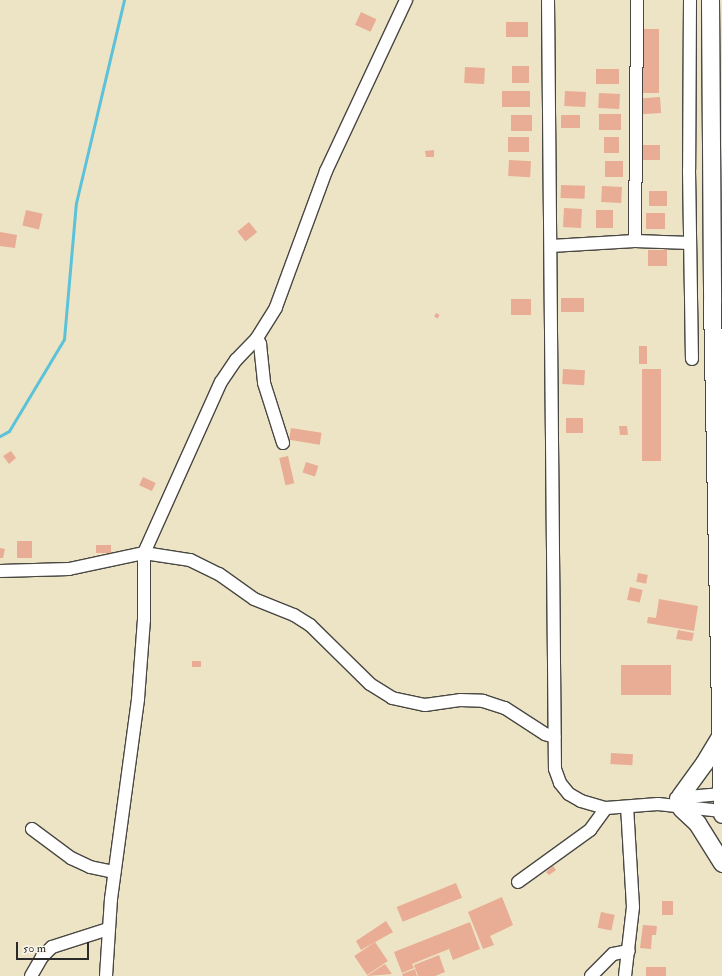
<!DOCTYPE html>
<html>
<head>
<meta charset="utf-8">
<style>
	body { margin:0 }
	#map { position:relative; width:722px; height:976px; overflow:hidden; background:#ede4c5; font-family:"IM FELL Double Pica",serif }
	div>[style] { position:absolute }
	.stream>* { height:3px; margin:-1.5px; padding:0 1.5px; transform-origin:1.5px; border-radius:1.5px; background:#5cc2d9 }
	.building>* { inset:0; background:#e9ac94; transform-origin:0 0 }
	.roads { filter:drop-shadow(1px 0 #484742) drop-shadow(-1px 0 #484742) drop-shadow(0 1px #484742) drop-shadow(0 -1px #484742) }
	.minor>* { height:12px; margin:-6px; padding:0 6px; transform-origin:6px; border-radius:6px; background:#fff }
	.highway>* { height:17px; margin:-8.5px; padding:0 8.5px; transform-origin:8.5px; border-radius:8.5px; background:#fff }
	span { translate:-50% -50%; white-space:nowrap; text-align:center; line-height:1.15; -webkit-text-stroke:3px #fbf7ec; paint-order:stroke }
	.scale { position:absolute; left:16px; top:942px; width:73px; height:18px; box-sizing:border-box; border:2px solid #2b2b2b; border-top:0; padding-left:5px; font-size:12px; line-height:14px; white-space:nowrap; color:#2b2b2b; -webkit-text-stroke:3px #fbf7ec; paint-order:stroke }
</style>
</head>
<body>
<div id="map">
	<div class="stream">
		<i style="left:0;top:436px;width:10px;rotate:-29deg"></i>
		<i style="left:9px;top:431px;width:107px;rotate:-59.1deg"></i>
		<i style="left:64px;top:339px;width:137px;rotate:-85deg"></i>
		<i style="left:76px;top:203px;width:209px;rotate:-76.7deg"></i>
	</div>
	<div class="building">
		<i style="left:361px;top:12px;width:17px;height:14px;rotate:25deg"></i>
		<i style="left:506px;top:22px;width:22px;height:15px"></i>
		<i style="left:638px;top:29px;width:21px;height:64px"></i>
		<i style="left:512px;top:66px;width:17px;height:17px"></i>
		<i style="left:465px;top:67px;width:20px;height:16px;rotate:3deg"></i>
		<i style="left:596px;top:69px;width:23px;height:15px"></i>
		<i style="left:502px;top:91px;width:28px;height:16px"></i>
		<i style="left:565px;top:91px;width:21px;height:15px;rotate:3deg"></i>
		<i style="left:599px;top:93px;width:21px;height:15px;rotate:3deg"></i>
		<i style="left:660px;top:97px;width:16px;height:20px;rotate:86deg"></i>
		<i style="left:621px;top:114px;width:16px;height:22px;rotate:90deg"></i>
		<i style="left:511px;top:115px;width:21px;height:16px"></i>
		<i style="left:561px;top:115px;width:19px;height:13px"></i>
		<i style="left:529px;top:137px;width:15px;height:21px;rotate:90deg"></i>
		<i style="left:604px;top:137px;width:15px;height:16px"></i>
		<i style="left:660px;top:145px;width:15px;height:18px;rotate:90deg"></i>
		<i style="clip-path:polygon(434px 150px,434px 157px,426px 157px,425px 151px)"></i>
		<i style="left:509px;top:160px;width:22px;height:16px;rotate:3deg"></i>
		<i style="left:605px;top:161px;width:18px;height:16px"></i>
		<i style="left:561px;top:185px;width:24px;height:13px;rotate:2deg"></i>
		<i style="left:602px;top:186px;width:20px;height:16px;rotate:3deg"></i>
		<i style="left:649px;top:191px;width:18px;height:15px"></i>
		<i style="left:564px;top:208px;width:18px;height:19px;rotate:3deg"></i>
		<i style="left:26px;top:210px;width:17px;height:16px;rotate:13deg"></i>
		<i style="left:596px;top:210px;width:17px;height:18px"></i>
		<i style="left:646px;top:213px;width:19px;height:16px"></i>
		<i style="left:249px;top:222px;width:13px;height:15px;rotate:51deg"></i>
		<i style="clip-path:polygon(0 232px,17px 235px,15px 248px,0 246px)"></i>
		<i style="left:648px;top:250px;width:19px;height:16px"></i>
		<i style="left:561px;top:298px;width:23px;height:14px"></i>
		<i style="left:511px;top:299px;width:20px;height:16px"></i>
		<i style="left:436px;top:313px;width:4px;height:4px;rotate:27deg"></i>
		<i style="left:639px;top:346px;width:8px;height:18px"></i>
		<i style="left:563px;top:369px;width:22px;height:15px;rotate:3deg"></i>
		<i style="left:642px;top:369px;width:19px;height:92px"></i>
		<i style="left:566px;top:418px;width:17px;height:15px"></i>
		<i style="clip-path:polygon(619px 426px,627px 426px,628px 435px,620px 435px)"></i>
		<i style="left:291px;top:428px;width:31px;height:12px;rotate:9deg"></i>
		<i style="clip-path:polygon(11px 451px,16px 458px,9px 464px,3px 456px)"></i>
		<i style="left:288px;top:456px;width:28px;height:9px;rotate:77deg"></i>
		<i style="left:306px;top:462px;width:13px;height:11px;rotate:18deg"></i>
		<i style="left:143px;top:477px;width:14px;height:9px;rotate:25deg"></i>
		<i style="left:17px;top:541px;width:15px;height:17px"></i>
		<i style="left:111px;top:545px;width:8px;height:15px;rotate:90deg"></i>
		<i style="clip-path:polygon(0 548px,5px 549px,3px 558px,0 558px)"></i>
		<i style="left:638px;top:573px;width:10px;height:9px;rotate:11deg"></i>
		<i style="left:630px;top:587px;width:13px;height:13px;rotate:13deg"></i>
		<i style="clip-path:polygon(659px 599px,698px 606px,694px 631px,647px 623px,648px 617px,656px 618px)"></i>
		<i style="clip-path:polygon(678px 630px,694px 633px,692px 641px,676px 639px)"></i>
		<i style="left:192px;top:661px;width:9px;height:6px"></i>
		<i style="left:671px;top:665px;width:30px;height:50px;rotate:90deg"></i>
		<i style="left:611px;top:753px;width:22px;height:11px;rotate:3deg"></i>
		<i style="clip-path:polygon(553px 866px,556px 870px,549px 875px,546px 872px)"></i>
		<i style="left:456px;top:883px;width:16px;height:64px;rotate:68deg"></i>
		<i style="clip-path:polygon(502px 897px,513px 925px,490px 936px,494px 945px,483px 949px,468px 912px)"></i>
		<i style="left:662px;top:901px;width:11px;height:14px"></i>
		<i style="left:601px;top:912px;width:14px;height:16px;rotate:12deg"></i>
		<i style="clip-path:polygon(386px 921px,393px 932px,361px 950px,356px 941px)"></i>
		<i style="clip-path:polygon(470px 922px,480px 949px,453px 960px,449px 949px,412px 964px,414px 968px,402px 973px,394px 952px)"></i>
		<i style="clip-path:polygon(643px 925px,657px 926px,656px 935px,652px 935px,651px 949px,640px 948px)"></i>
		<i style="left:375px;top:942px;width:23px;height:25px;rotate:56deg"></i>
		<i style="clip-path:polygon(439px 955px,445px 972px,435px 976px,418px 976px,414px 965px)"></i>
		<i style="clip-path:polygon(385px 964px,392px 974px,367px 976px)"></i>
		<i style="left:646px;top:967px;width:20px;height:9px"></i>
		<i style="clip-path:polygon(415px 969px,417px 976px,403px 976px,402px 974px)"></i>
	</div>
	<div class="roads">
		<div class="minor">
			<i style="left:548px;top:0;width:769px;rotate:89.48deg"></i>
			<i style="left:555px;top:769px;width:15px;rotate:70deg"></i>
			<i style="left:560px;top:783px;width:14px;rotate:51deg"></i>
			<i style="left:569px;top:794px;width:14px;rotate:30deg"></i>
			<i style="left:581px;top:801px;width:26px;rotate:16deg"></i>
			<i style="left:606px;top:808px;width:52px;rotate:-4.4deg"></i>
			<i style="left:658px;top:804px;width:64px;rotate:6.2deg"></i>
			<i style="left:690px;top:0;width:170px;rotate:90.3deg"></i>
			<i style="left:689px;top:170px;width:189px;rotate:89.1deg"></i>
			<i style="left:635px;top:241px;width:241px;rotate:-89.5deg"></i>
			<i style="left:551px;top:246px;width:84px;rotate:-3.4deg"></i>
			<i style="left:635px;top:241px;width:55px;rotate:2.1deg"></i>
			<i style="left:257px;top:338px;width:7px;rotate:63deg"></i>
			<i style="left:260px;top:344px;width:39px;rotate:84deg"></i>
			<i style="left:264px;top:383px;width:63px;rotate:72.4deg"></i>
			<i style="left:0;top:571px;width:69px;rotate:-1.7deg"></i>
			<i style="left:69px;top:569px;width:77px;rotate:-12deg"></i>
			<i style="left:144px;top:553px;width:47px;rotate:8.7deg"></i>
			<i style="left:190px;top:560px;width:32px;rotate:26deg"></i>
			<i style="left:219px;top:574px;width:43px;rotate:35.5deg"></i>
			<i style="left:254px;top:599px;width:43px;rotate:21.8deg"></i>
			<i style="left:294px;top:615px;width:19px;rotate:32deg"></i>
			<i style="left:310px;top:625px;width:84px;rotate:44.5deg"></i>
			<i style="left:370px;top:684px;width:26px;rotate:32deg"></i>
			<i style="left:392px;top:698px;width:34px;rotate:12deg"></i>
			<i style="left:425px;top:705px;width:35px;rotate:-8deg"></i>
			<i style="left:460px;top:700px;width:23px;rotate:2deg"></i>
			<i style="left:483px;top:701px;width:23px;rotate:18deg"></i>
			<i style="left:505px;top:708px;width:48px;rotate:33deg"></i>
			<i style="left:545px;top:734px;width:10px;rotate:17deg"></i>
			<i style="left:676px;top:798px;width:46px;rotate:-5deg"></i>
			<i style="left:32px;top:829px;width:49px;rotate:36.6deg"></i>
			<i style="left:71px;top:858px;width:21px;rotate:25deg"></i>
			<i style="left:90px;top:867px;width:25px;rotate:12deg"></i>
			<i style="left:518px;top:882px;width:89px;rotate:-35.8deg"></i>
			<i style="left:590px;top:830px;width:27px;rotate:-54deg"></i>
			<i style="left:31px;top:976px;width:22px;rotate:-60deg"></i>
			<i style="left:42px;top:957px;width:14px;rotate:-45deg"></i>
			<i style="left:52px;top:947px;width:59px;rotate:-17.8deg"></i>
			<i style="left:106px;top:976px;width:77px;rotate:-86.3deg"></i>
			<i style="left:111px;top:899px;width:202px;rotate:-82.3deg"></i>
			<i style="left:138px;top:699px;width:79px;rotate:-85.7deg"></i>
			<i style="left:144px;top:620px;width:67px;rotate:-90deg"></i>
			<i style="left:144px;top:553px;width:188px;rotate:-65.8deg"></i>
			<i style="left:221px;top:382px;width:27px;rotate:-56deg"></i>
			<i style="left:236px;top:360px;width:30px;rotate:-46deg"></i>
			<i style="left:257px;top:338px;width:36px;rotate:-58deg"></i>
			<i style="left:276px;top:307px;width:145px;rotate:-69.8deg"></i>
			<i style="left:326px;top:171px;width:189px;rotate:-64.9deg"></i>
			<i style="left:591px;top:976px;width:31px;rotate:-45deg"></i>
			<i style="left:613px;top:954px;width:16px;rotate:-11deg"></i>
			<i style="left:625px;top:976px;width:69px;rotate:-83.4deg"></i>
			<i style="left:633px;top:907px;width:100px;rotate:-93.4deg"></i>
		</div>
		<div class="highway">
			<i style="left:710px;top:0;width:302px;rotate:89.6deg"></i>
			<i style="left:712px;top:302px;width:512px;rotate:88.88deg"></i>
			<i style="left:680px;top:796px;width:41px;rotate:-54deg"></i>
			<i style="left:704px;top:763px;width:33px;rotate:-59deg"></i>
			<i style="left:681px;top:808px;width:22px;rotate:43deg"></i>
			<i style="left:697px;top:823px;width:47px;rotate:58deg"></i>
		</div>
	</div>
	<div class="scale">50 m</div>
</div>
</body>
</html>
